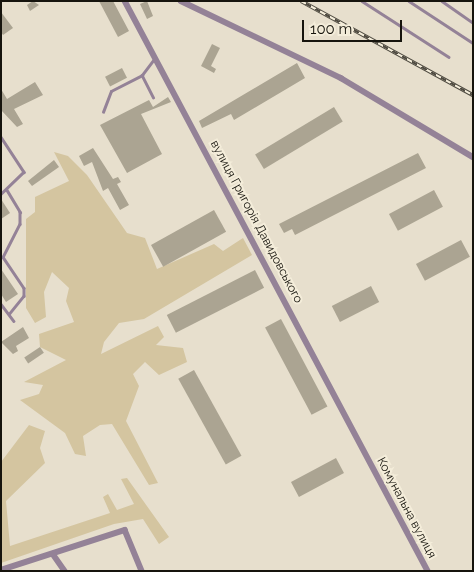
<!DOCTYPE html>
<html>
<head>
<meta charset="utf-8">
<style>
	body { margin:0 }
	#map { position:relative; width:474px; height:572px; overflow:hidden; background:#e7dfcd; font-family:Raleway,sans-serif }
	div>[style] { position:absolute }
	.green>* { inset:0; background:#d4c5a0 }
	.building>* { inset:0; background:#aba492; transform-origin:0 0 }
	.lane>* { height:2.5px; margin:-1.25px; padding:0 1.25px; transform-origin:1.25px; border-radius:1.25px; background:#948297 }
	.street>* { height:5.5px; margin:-2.75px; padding:0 2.75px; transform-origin:2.75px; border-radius:2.75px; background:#948297 }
	.rail>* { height:4px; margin-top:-2px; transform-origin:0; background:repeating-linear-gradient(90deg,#f4edda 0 5.5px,#4f4b41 0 11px); box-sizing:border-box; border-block:1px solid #4f4b41 }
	span { translate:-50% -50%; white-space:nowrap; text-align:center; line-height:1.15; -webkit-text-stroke:4px #f4edda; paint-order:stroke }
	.street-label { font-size:12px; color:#16140d }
	.frame { position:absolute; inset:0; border:2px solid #16140d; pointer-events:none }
	.scale { position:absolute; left:302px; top:20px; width:100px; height:22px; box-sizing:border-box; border:2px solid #16140d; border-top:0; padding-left:6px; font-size:15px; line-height:18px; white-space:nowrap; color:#16140d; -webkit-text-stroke:4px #f4edda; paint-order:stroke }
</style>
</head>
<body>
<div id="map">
	<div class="green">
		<i style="clip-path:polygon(54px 152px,68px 156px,87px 175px,127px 233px,145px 238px,157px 269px,214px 244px,223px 251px,243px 238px,252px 255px,144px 319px,119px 323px,104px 342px,101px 354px,158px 326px,164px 337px,156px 345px,183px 348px,187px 362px,159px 375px,145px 362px,133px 374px,139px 386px,126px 421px,158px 483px,149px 485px,112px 424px,100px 425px,83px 436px,86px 456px,75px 454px,65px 433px,20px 400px,39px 394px,43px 385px,24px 382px,66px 360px,40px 347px,39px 334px,74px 322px,66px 301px,69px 288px,52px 272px,44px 292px,46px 317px,35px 323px,26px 308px,26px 219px,35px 212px,35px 197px,69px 181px)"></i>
		<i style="clip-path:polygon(29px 425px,45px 431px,40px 448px,45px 463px,6px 501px,10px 546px,110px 513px,103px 497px,108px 494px,117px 510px,134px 504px,121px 479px,127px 478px,169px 537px,159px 544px,143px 519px,114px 524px,1px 563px,1px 462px)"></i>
	</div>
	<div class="building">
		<i style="clip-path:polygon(33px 1px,39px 5px,30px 11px,27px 5px)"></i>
		<i style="clip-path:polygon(99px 1px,113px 1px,129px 31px,118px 37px)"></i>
		<i style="clip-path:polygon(147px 1px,153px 16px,147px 19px,140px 4px)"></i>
		<i style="clip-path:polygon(1px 12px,13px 28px,3px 35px,1px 32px)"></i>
		<i style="clip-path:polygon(212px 44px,220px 48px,211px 66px,216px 69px,214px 73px,201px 66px)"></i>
		<i style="clip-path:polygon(297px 63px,305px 78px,234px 120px,231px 114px,202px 128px,199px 121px)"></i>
		<i style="left:122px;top:68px;width:11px;height:19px;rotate:63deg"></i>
		<i style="clip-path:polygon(35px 82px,43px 95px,14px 109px,23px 124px,17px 127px,1px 110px,1px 89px,7px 99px)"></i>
		<i style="clip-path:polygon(168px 97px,171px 102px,141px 114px,162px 154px,127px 173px,100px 125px,149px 100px,153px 107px)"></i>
		<i style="left:334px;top:107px;width:17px;height:92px;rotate:59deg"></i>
		<i style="clip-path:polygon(93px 148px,113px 179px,118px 177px,121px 182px,117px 184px,129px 205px,120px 210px,108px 188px,103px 191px,92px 162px,84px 166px,79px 156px)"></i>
		<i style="clip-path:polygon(418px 153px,426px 168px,295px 235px,292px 229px,284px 233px,279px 224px)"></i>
		<i style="clip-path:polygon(54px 160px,59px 167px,32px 186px,28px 181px)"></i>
		<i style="left:434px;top:190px;width:19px;height:51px;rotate:62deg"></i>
		<i style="clip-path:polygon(1px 199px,10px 213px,1px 219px)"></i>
		<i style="left:214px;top:210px;width:25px;height:72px;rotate:61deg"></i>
		<i style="left:461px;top:240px;width:19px;height:51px;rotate:62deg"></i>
		<i style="clip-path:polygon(1px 269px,18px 294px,6px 302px,1px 294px)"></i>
		<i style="left:255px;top:270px;width:20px;height:99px;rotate:63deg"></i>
		<i style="left:371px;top:286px;width:18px;height:44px;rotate:63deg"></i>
		<i style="left:281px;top:319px;width:99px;height:18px;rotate:62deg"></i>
		<i style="clip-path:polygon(23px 327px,29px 338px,16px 346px,18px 351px,13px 354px,1px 342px)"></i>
		<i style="left:40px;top:347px;width:7px;height:19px;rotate:56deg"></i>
		<i style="left:194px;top:370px;width:98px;height:18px;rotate:61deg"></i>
		<i style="left:336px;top:458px;width:17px;height:51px;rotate:62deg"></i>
	</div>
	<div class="lane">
		<i style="left:362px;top:1px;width:103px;rotate:32.8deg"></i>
		<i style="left:409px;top:1px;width:77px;rotate:33.3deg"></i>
		<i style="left:442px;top:1px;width:38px;rotate:35deg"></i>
		<i style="left:142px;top:75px;width:25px;rotate:63deg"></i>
		<i style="left:103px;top:112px;width:22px;rotate:-69deg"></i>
		<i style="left:111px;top:91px;width:35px;rotate:-27deg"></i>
		<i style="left:142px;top:75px;width:20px;rotate:-53deg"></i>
		<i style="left:1px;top:137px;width:42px;rotate:56.7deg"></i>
		<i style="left:24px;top:172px;width:32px;rotate:136deg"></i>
		<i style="left:7px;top:190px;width:26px;rotate:59deg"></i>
		<i style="left:20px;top:212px;width:12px;rotate:90deg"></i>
		<i style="left:20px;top:224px;width:37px;rotate:117deg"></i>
		<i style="left:3px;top:257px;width:37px;rotate:56deg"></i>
		<i style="left:24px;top:288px;width:8px;rotate:90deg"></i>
		<i style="left:24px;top:296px;width:22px;rotate:129deg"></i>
		<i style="left:1px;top:304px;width:21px;rotate:53deg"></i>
	</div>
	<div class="street">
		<i style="left:125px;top:1px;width:646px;rotate:62.01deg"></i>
		<i style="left:181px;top:1px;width:178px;rotate:25.7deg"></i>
		<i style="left:341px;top:78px;width:154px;rotate:30.9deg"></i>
		<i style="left:53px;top:554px;width:21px;rotate:55deg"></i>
		<i style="left:1px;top:570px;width:130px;rotate:-17.9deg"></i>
		<i style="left:125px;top:530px;width:44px;rotate:67.5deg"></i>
	</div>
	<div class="rail">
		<i style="left:301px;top:1px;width:196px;rotate:28.7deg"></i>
	</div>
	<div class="street-label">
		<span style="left:256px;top:222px;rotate:62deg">вулиця Григорія Давидовського</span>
		<span style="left:406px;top:508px;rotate:62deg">Комунальна вулиця</span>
	</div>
	<div class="frame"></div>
	<div class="scale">100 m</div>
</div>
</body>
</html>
